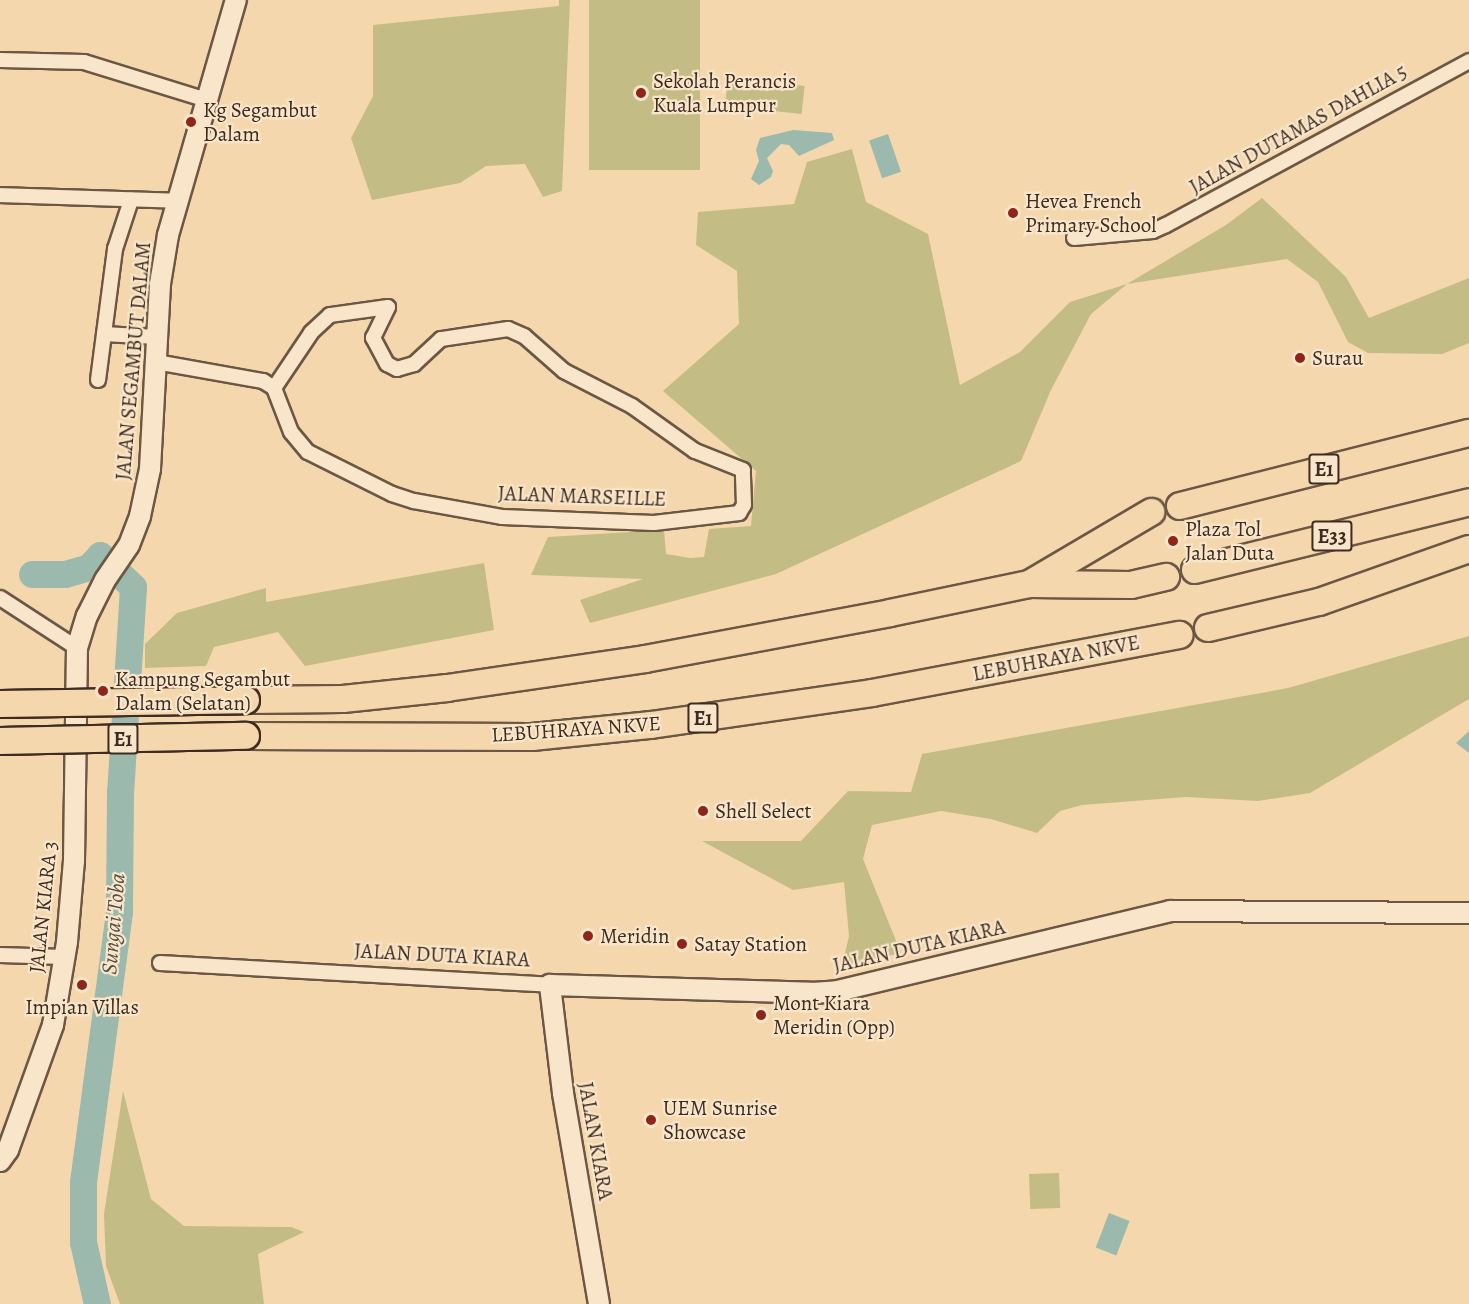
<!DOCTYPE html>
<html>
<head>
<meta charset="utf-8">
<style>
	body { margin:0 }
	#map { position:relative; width:1469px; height:1304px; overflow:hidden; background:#f5d7ae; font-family:Alegreya,serif }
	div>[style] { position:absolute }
	.green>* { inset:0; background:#c4bc85; transform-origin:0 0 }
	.water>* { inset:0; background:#9cb9ae; transform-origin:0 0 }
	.river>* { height:27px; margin:-13.5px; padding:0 13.5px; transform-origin:13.5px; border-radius:13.5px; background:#9cb9ae }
	.roads { filter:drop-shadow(2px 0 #6c5744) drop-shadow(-2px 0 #6c5744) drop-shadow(0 2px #6c5744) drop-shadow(0 -2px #6c5744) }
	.street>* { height:14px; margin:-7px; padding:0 7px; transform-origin:7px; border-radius:7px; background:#f8e5ca }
	.secondary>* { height:20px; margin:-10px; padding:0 10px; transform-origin:10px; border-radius:10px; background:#f8e5ca }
	.highway>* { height:26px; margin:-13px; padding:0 13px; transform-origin:13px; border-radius:13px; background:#f5d7ae }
	.bridges { filter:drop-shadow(2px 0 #3e2c21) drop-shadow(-2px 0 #3e2c21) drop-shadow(0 2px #3e2c21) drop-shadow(0 -2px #3e2c21) }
	.highway-bridge>* { height:26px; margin:-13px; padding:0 13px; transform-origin:13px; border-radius:13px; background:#f5d7ae }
	.dots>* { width:16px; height:16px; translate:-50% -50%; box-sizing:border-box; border:3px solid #f8e5ca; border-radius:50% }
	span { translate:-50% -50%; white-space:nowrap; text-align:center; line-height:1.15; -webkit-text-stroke:4.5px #f8e5ca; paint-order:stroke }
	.shield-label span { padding:2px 4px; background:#f8e5ca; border:2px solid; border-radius:4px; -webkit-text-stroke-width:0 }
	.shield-label { font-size:20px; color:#3e2c21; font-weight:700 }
	.poi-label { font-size:21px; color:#3e2c21 }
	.left { translate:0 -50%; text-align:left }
	.street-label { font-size:21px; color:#3e2c21 }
	.water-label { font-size:22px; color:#564f44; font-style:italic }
</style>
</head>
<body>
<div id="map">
	<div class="green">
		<i style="clip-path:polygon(559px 0,570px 0,562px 191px,543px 197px,525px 164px,486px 166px,460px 183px,372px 200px,351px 138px,373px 96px,373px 25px,559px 6px)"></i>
		<i style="left:589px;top:0;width:111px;height:170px"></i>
		<i style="left:728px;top:78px;width:77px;height:28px;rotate:6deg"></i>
		<i style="clip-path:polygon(852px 149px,866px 202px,928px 234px,960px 385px,1020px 352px,1070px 302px,1127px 284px,1226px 225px,1262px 198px,1346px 277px,1369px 318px,1469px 278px,1469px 343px,1442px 354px,1368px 353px,1348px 342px,1318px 282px,1287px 259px,1127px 284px,1091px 314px,1051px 390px,1021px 461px,776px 574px,590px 623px,580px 600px,643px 579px,531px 575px,548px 537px,664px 530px,666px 554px,690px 558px,704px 557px,709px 529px,751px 526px,756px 471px,663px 391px,739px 324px,737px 271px,696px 245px,698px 212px,794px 204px,807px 162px)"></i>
		<i style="clip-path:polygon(484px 563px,494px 630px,305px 666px,278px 632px,214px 647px,206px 666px,145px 668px,145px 644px,177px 613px,266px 588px,266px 602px)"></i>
		<i style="clip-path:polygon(1469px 636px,1469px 699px,1310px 793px,1258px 801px,1186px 797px,1082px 805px,1060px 811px,1037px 833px,991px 819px,941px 811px,872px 825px,863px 859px,901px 953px,842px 966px,849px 936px,844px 882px,793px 890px,702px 841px,801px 841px,848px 791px,911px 792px,922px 754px,1288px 688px)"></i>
		<i style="clip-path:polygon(123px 1091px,151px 1199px,184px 1226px,291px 1227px,304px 1232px,258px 1254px,264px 1304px,120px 1304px,106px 1266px,104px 1214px)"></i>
		<i style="left:1059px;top:1173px;width:35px;height:30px;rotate:88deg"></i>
	</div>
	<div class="water">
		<i style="clip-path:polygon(793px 130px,832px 133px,834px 140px,799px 156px,789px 145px,781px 144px,767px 158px,773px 171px,771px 177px,759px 185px,751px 179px,759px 161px,756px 150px,760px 138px)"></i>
		<i style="left:888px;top:134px;width:40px;height:20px;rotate:71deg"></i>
		<i style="clip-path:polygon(1469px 731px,1469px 753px,1456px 743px)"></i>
		<i style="left:1109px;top:1213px;width:22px;height:37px;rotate:21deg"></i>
	</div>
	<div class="river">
		<i style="left:32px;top:574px;width:33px"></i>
		<i style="left:65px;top:574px;width:25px;rotate:-16deg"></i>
		<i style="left:89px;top:567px;width:16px;rotate:-47deg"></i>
		<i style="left:100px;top:555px;width:46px;rotate:44.1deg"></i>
		<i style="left:133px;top:587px;width:205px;rotate:93.6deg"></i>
		<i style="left:120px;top:792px;width:120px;rotate:90.5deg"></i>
		<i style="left:119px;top:912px;width:272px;rotate:97.6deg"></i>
		<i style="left:83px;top:1182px;width:60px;rotate:90deg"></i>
		<i style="left:83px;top:1242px;width:64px;rotate:77.3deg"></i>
	</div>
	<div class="roads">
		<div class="street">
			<i style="left:0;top:60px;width:84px;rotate:1.4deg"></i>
			<i style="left:84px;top:62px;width:129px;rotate:17.2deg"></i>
			<i style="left:0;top:195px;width:177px;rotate:1.9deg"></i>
			<i style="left:1074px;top:238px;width:79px;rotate:-5.1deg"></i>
			<i style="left:1153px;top:231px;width:14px;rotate:-25deg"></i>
			<i style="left:1166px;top:225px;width:345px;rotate:-28.4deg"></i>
			<i style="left:104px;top:334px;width:53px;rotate:3.2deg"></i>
			<i style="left:156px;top:362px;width:109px;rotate:10.1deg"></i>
			<i style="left:263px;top:381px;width:13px;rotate:32deg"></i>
			<i style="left:274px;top:388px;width:47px;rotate:68.9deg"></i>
			<i style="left:291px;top:432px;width:26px;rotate:50deg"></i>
			<i style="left:308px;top:452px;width:94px;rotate:26.6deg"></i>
			<i style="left:392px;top:494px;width:23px;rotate:18deg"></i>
			<i style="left:414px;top:501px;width:89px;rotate:10.3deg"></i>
			<i style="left:502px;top:517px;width:152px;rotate:2.3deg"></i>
			<i style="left:654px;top:523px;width:86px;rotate:-6.7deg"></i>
			<i style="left:739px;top:513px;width:9px;rotate:-58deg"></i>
			<i style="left:744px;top:505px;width:35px;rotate:-92deg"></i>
			<i style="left:743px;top:470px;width:52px;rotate:-158.4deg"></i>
			<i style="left:695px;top:451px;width:77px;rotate:-144.5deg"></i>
			<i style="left:632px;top:406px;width:76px;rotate:-152.8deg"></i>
			<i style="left:564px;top:371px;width:53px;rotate:-138.8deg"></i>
			<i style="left:524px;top:336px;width:17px;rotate:-156deg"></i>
			<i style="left:508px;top:329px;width:68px;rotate:171.5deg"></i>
			<i style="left:441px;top:339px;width:37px;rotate:137deg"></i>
			<i style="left:414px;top:364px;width:18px;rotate:164deg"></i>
			<i style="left:397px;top:369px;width:11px;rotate:-153deg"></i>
			<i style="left:387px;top:364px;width:30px;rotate:-118deg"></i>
			<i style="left:373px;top:338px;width:34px;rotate:-64deg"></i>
			<i style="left:388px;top:307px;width:59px;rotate:172.1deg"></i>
			<i style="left:330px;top:315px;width:26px;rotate:137deg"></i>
			<i style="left:311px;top:333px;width:66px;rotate:123.9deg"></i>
			<i style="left:98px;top:380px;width:132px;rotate:-82.6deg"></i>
			<i style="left:115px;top:249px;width:52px;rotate:-71.9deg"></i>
			<i style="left:0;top:598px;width:92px;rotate:33deg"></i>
			<i style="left:0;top:955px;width:64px;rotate:1.8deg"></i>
			<i style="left:160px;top:963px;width:391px;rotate:3.2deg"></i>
		</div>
		<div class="secondary">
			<i style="left:0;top:1161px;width:14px;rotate:-54deg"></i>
			<i style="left:8px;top:1150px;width:133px;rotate:-70.2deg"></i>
			<i style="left:53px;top:1025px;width:84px;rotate:-80.4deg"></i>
			<i style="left:67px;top:942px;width:81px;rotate:-85.1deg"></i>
			<i style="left:74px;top:861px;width:213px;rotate:-89.2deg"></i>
			<i style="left:77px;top:648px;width:34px;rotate:-73deg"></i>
			<i style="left:87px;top:616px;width:40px;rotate:-63.4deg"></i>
			<i style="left:105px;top:580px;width:42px;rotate:-55.6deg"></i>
			<i style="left:129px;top:545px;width:31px;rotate:-69deg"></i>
			<i style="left:140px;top:516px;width:48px;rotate:-78deg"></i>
			<i style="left:150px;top:469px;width:185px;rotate:-86.9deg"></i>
			<i style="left:160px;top:284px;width:50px;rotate:-80.7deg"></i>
			<i style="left:168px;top:235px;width:245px;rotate:-73.9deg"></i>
			<i style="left:599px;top:1304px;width:214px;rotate:-99.7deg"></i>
			<i style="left:563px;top:1093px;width:109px;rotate:-96.9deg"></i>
			<i style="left:550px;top:985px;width:262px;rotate:1.7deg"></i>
			<i style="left:812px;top:993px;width:26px;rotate:-4deg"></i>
			<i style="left:838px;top:991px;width:342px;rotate:-13.5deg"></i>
			<i style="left:1170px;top:911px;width:299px;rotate:0.4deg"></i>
		</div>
		<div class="highway">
			<i style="left:1180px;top:506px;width:298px;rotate:-14.2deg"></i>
			<i style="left:1195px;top:570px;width:282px;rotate:-13.9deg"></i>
			<i style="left:1030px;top:584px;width:101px;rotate:0.6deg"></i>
			<i style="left:1131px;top:585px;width:36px;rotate:-13deg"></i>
			<i style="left:1208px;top:628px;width:114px;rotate:-13.2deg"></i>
			<i style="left:1319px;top:602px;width:159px;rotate:-19.5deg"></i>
			<i style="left:246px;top:700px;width:97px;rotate:-0.6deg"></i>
			<i style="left:343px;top:699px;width:105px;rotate:-6deg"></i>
			<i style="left:447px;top:688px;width:200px;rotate:-8.3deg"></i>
			<i style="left:645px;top:659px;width:249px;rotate:-10.6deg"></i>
			<i style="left:890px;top:613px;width:142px;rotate:-11.8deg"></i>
			<i style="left:1029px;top:584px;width:142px;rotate:-30.5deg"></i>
			<i style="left:246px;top:736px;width:286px;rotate:0.2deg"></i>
			<i style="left:532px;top:737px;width:120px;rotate:-5.8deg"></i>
			<i style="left:651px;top:725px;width:223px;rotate:-8.2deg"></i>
			<i style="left:872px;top:693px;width:313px;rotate:-10.7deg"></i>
		</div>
	</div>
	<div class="bridges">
		<div class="highway-bridge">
			<i style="left:0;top:704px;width:246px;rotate:-0.9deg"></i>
			<i style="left:0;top:741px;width:246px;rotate:-1.2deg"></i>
		</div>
	</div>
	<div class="dots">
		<i style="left:641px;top:93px;background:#8f2418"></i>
		<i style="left:191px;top:122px;background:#8f2418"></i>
		<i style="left:1013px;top:213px;background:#8f2418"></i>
		<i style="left:1300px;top:358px;background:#8f2418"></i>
		<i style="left:1173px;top:541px;background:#8f2418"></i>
		<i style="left:103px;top:691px;background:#8f2418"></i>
		<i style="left:703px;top:811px;background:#8f2418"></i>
		<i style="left:588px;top:936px;background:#8f2418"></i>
		<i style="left:682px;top:944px;background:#8f2418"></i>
		<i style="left:82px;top:985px;background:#8f2418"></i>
		<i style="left:761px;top:1015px;background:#8f2418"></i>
		<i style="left:651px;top:1120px;background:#8f2418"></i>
	</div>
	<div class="shield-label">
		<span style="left:1324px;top:469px">E1</span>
		<span style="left:1332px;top:536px">E33</span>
		<span style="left:703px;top:718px">E1</span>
		<span style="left:123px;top:739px">E1</span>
	</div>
	<div class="poi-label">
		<span class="left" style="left:653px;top:93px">Sekolah Perancis<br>Kuala Lumpur</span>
		<span class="left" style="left:203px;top:122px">Kg Segambut<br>Dalam</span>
		<span class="left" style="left:1025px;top:213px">Hevea French<br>Primary School</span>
		<span class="left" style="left:1312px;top:358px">Surau</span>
		<span class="left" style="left:1185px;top:541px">Plaza Tol<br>Jalan Duta</span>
		<span class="left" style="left:115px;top:691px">Kampung Segambut<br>Dalam (Selatan)</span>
		<span class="left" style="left:715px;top:811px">Shell Select</span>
		<span class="left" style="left:600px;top:936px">Meridin</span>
		<span class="left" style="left:694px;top:944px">Satay Station</span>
		<span class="left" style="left:773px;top:1015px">Mont Kiara<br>Meridin (Opp)</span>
		<span style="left:82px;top:1007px">Impian Villas</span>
		<span class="left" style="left:663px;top:1120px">UEM Sunrise<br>Showcase</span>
	</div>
	<div class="street-label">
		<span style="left:1298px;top:129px;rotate:-29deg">JALAN DUTAMAS DAHLIA 5</span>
		<span style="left:133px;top:361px;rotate:-85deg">JALAN SEGAMBUT DALAM</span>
		<span style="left:582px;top:496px;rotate:2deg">JALAN MARSEILLE</span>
		<span style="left:1056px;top:658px;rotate:-11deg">LEBUHRAYA NKVE</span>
		<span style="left:576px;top:729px;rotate:-4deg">LEBUHRAYA NKVE</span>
		<span style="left:43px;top:907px;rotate:-84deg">JALAN KIARA 3</span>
		<span style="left:919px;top:946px;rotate:-13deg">JALAN DUTA KIARA</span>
		<span style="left:442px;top:955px;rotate:3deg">JALAN DUTA KIARA</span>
		<span style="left:596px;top:1141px;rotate:80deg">JALAN KIARA</span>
	</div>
	<div class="water-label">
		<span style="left:114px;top:924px;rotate:-85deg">Sungai Toba</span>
	</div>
</div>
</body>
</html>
